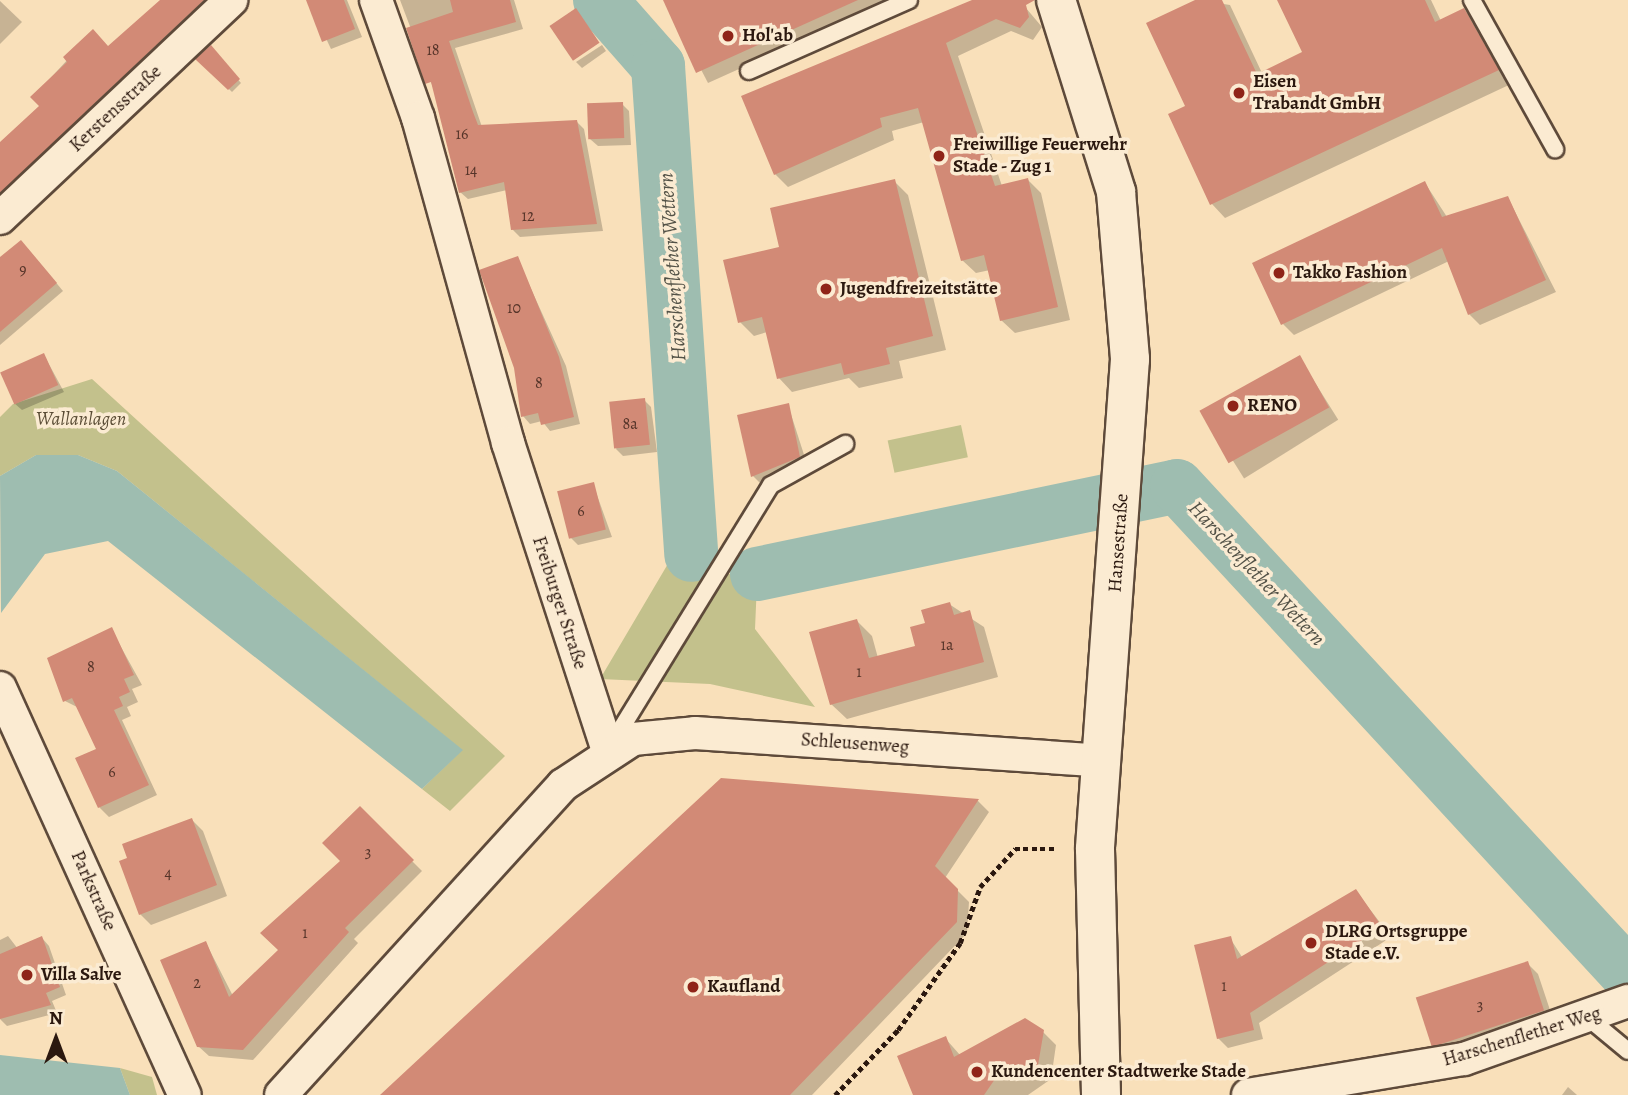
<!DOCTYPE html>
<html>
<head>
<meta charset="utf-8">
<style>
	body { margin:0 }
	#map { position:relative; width:1628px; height:1095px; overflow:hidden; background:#f9e0ba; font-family:Alegreya,serif }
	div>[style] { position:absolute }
	.green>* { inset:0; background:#c3c18c; transform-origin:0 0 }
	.water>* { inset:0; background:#9ebdb0 }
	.shadow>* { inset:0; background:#0003; transform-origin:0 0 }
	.river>* { height:54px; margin:-27px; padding:0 27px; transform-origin:27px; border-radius:27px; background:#9ebdb0 }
	.building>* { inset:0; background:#d28a76; transform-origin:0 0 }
	.path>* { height:4.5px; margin-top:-2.25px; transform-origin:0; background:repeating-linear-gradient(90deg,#2b180f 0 5px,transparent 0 8.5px) }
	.roads { filter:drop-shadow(2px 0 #5e4a3a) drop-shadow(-2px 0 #5e4a3a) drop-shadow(0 2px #5e4a3a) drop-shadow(0 -2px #5e4a3a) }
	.service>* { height:16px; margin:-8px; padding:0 8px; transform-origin:8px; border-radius:8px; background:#fbebd2 }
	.minor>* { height:32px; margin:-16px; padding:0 16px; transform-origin:16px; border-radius:16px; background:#fbebd2 }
	.secondary>* { height:38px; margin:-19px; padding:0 19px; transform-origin:19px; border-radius:19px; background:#fbebd2 }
	.dots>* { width:19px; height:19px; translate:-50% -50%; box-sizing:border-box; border:4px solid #fbebd2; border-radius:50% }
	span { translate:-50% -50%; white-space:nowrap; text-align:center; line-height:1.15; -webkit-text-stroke:7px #fbebd2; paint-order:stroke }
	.number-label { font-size:16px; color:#553429 }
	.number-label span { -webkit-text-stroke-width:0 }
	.poi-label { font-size:19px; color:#2b180f; font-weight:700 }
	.left { translate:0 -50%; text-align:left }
	.street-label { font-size:19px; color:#2b180f }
	.park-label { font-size:19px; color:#594b34; font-style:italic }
	.water-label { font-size:21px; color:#535247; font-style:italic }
	.north { position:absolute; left:21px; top:1004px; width:70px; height:70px; -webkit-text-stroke:5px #fbebd2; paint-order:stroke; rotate:0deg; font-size:19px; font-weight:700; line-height:28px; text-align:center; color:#2b180f }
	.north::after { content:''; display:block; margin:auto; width:24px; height:32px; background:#2b180f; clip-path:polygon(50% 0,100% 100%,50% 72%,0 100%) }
</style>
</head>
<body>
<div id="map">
	<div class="green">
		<i style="clip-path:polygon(92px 379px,505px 756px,450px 811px,422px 789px,462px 750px,117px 471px,78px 455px,36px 455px,0 476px,0 417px,13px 404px)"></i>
		<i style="left:961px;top:425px;width:33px;height:75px;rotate:78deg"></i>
		<i style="clip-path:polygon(682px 540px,683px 559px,757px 583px,755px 629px,815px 707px,710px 684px,600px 679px)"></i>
		<i style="clip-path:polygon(120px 1068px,152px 1077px,157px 1095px,130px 1095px)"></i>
	</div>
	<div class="water">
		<i style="clip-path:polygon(36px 455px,78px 455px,117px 471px,463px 750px,422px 789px,108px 541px,45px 554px,1px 613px,0 476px)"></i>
		<i style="clip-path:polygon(0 1055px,120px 1068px,130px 1095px,0 1095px)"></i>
	</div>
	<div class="shadow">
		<i style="clip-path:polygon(169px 0,221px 0,0 203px,0 144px,42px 106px,33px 97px,93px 32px,108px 48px)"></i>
		<i style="clip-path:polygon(308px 0,347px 0,362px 37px,331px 49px)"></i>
		<i style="clip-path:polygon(400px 0,514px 0,523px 29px,455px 48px,482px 127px,577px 122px,584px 129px,603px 231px,520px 237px,513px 230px,507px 190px,468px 199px,460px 192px,434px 90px)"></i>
		<i style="clip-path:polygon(665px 0,892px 0,708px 83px)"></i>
		<i style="clip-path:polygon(975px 0,1020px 1px,1042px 27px,1033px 40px,1011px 31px,958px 56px,1002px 186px,1028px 180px,1041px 193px,1070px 320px,1015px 333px,1001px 320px,990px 270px,976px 273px,962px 260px,924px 122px,892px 131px,894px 140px,788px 187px,775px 174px)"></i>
		<i style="clip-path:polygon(1199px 0,1230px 5px,1262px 73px,1304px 53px,1279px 0,1431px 0,1441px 21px,1464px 10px,1477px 23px,1511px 84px,1225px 218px,1212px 204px,1170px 115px,1187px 107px)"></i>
		<i style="clip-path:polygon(0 1px,22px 22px,0 44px)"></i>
		<i style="clip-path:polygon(602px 45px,606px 51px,582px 68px,576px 62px)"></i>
		<i style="clip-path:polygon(210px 47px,241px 83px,232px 92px,198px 59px)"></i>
		<i style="clip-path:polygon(622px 104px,629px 111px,631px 145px,598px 146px,590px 139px)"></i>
		<i style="clip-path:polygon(894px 181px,908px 195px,946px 350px,899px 361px,903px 378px,859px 388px,849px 378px,792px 392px,779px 378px,767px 332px,754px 336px,740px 322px,781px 248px)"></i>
		<i style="clip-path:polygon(1425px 183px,1447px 217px,1508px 198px,1556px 292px,1480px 325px,1469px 314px,1449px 261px,1294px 335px,1283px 324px)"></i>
		<i style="clip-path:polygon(28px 249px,63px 291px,0 345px,0 261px)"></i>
		<i style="clip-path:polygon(517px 258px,566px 366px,580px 424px,550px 431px,542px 421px,530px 424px,523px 416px)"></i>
		<i style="clip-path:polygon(44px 355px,64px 392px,22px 410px,14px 403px)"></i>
		<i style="left:1299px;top:357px;width:74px;height:111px;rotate:58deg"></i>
		<i style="clip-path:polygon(644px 400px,651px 407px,657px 452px,623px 456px,616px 449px)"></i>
		<i style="clip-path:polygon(788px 405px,807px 464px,760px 483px,753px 476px)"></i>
		<i style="clip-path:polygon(593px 484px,612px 537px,578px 545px,571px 538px)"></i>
		<i style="clip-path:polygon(949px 604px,984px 627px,998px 677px,847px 719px,831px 704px,857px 621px,872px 636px,878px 658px,918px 647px,927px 624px)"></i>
		<i style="clip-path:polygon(111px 629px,142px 685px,132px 689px,138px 702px,127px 707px,131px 716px,122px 720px,157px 795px,109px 817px,99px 807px,98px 750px,79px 708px,65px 701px)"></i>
		<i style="clip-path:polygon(722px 780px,978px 801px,989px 812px,945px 878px,969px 902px,967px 933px,812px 1095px,382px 1095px)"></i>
		<i style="clip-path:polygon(360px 809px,422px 871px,354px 939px,358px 943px,253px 1060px,209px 1056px,198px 1046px,206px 943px,233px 996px,280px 950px,263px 933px,343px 861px)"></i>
		<i style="clip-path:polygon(192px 820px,203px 831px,227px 896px,151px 925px,140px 914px)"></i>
		<i style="clip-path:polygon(1356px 891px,1391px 937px,1259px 1023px,1263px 1039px,1228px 1048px,1218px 1038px,1230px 938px,1242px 957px)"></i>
		<i style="clip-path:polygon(8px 936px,18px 949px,42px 938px,49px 946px,66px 995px,52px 1001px,57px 1013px,7px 1026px,0 1019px,0 940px)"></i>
		<i style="clip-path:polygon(1527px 963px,1538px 974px,1554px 1022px,1444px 1056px,1432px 1045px)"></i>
		<i style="clip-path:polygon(1042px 1031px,1056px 1045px,1051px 1079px,1028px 1095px,915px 1095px,945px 1038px,960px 1055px)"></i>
		<i style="clip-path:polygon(1568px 1087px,1577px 1095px,1562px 1095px)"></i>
	</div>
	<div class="river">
		<i style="left:600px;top:0;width:88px;rotate:48.7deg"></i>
		<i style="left:658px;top:66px;width:490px;rotate:86.1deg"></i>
		<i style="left:757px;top:574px;width:429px;rotate:-11.8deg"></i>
		<i style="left:1177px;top:486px;width:665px;rotate:47.31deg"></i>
	</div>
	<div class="building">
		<i style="clip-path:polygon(160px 0,204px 0,0 193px,0 142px,39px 106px,30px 97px,67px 62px,63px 57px,93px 29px,108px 46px)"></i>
		<i style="clip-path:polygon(306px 0,344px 0,355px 29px,322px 42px)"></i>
		<i style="clip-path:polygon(450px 0,510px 0,516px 22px,449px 41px,473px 112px,478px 125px,577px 120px,597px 224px,511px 230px,504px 182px,459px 193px,431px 82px,425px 84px,406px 28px,453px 12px)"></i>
		<i style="clip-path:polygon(663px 0,858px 0,696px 73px)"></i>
		<i style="clip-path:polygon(972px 0,1035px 0,1026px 5px,1029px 17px,1020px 28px,996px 19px,946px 43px,995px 186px,1028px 178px,1058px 307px,1000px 321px,984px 255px,961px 261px,918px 108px,880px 118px,882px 127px,774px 175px,741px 96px)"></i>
		<i style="clip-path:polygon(1195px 0,1222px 0,1257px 74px,1302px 52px,1277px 0,1425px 0,1435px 22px,1464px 8px,1499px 70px,1210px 205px,1168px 114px,1185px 106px,1146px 23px)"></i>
		<i style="left:576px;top:8px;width:42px;height:32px;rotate:56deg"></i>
		<i style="clip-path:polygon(211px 45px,240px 79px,228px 90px,195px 59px)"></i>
		<i style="left:623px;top:102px;width:36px;height:36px;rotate:88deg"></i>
		<i style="clip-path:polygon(895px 179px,933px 336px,886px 348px,890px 364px,844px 375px,841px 363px,777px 379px,762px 317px,738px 323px,723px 260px,779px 247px,770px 208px)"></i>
		<i style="clip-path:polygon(1425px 181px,1442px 217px,1508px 196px,1546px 280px,1468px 315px,1442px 248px,1281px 325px,1252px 263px)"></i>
		<i style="clip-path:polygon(21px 240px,57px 283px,0 332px,0 257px)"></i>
		<i style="clip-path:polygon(518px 256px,559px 357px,574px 417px,541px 425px,538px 413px,521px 417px,514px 368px,479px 270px)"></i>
		<i style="left:44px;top:353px;width:35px;height:48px;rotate:66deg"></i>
		<i style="left:1300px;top:355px;width:60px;height:115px;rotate:61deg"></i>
		<i style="left:645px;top:398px;width:47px;height:36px;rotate:84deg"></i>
		<i style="clip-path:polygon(789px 403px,800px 457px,751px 477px,737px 415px)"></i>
		<i style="left:594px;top:482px;width:49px;height:38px;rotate:76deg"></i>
		<i style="clip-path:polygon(950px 602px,954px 615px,970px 610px,984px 662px,830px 705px,809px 632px,857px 619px,869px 658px,915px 646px,910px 627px,925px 623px,921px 610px)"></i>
		<i style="clip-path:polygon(112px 627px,134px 675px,124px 679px,130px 692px,119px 697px,123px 706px,114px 710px,149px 785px,98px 808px,75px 758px,96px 749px,72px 698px,63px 702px,47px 658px)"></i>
		<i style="clip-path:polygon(721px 778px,979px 799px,935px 866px,958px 889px,957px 922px,790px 1095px,380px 1095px)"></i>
		<i style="clip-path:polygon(360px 806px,414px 860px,345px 928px,349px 932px,243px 1050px,197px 1047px,160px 960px,206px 941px,229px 997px,278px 950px,260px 933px,340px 861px,322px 843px)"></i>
		<i style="clip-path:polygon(192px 818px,217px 885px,139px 915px,119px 861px,127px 858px,122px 844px)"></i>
		<i style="clip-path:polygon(1356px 889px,1382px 927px,1250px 1013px,1254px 1030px,1217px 1039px,1194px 945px,1231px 936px,1237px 959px)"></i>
		<i style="clip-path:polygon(42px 936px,60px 987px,46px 993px,51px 1005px,0 1019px,0 954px)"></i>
		<i style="left:1528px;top:961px;width:52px;height:118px;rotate:72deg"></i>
		<i style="clip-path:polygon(1025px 1018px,1044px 1030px,1038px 1065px,1025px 1080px,995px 1079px,984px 1095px,913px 1095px,897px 1056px,946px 1036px,954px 1057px)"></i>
	</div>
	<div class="path">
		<i style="left:835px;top:1095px;width:91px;rotate:-45.9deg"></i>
		<i style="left:898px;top:1030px;width:107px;rotate:-54.5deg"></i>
		<i style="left:960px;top:943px;width:59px;rotate:-70.3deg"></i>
		<i style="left:980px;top:887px;width:52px;rotate:-47.4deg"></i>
		<i style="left:1015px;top:849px;width:40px"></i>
	</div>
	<div class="roads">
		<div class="service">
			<i style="left:1472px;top:0;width:171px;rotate:60.9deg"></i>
			<i style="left:749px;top:71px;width:175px;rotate:-23.9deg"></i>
			<i style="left:611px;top:745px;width:305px;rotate:-58.4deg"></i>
			<i style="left:771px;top:485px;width:85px;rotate:-29deg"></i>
			<i style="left:1587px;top:1017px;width:53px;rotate:39.7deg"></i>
		</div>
		<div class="minor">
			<i style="left:376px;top:0;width:125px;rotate:70.4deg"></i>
			<i style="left:418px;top:118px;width:337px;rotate:74.5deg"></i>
			<i style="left:508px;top:443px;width:323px;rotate:72deg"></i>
			<i style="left:0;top:218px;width:318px;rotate:-43.3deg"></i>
			<i style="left:0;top:688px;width:447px;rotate:65.6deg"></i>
			<i style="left:281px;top:1095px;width:419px;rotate:-47.7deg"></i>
			<i style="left:563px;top:785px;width:84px;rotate:-33.3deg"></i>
			<i style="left:633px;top:739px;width:62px;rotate:-5.5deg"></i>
			<i style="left:695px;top:733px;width:410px;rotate:3.9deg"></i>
			<i style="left:1248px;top:1095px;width:219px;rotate:-9.5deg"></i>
			<i style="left:1464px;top:1059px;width:174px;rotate:-19.5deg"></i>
		</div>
		<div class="secondary">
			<i style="left:1056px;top:0;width:201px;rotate:72.6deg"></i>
			<i style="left:1116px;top:192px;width:168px;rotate:85.2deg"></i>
			<i style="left:1130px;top:359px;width:491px;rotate:94.1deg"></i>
			<i style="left:1095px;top:849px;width:246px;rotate:88.6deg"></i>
		</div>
	</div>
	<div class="dots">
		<i style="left:728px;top:36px;background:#8f2418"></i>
		<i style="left:1239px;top:93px;background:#8f2418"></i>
		<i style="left:939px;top:156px;background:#8f2418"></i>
		<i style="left:1279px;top:273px;background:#8f2418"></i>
		<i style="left:826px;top:289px;background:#8f2418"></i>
		<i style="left:1233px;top:406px;background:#8f2418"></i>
		<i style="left:1311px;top:943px;background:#8f2418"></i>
		<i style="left:27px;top:975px;background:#8f2418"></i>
		<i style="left:693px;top:987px;background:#8f2418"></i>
		<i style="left:977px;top:1072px;background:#8f2418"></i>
	</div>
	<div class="number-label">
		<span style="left:433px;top:50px">18</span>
		<span style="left:462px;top:134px">16</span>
		<span style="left:471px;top:170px">14</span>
		<span style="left:528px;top:216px">12</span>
		<span style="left:23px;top:270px">9</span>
		<span style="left:514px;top:308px">10</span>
		<span style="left:539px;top:383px">8</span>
		<span style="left:630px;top:424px">8a</span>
		<span style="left:581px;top:511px">6</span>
		<span style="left:947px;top:645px">1a</span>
		<span style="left:91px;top:667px">8</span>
		<span style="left:859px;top:672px">1</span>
		<span style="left:112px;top:772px">6</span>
		<span style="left:368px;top:852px">3</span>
		<span style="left:168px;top:873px">4</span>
		<span style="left:305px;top:933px">1</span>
		<span style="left:197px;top:983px">2</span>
		<span style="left:1224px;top:986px">1</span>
		<span style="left:1480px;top:1005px">3</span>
	</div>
	<div class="poi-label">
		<span class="left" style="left:742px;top:36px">Hol'ab</span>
		<span class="left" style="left:1253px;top:93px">Eisen<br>Trabandt GmbH</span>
		<span class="left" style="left:953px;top:156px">Freiwillige Feuerwehr<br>Stade - Zug 1</span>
		<span class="left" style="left:1293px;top:273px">Takko Fashion</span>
		<span class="left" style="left:840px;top:289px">Jugendfreizeitstätte</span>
		<span class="left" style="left:1247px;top:406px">RENO</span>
		<span class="left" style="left:1325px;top:943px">DLRG Ortsgruppe<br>Stade e.V.</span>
		<span class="left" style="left:41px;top:975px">Villa Salve</span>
		<span class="left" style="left:707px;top:987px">Kaufland</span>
		<span class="left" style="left:991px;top:1072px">Kundencenter Stadtwerke Stade</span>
	</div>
	<div class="street-label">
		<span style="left:116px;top:109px;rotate:-43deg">Kerstensstraße</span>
		<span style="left:1119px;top:543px;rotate:-86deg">Hansestraße</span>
		<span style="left:559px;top:603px;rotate:72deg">Freiburger Straße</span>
		<span style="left:855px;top:744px;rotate:4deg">Schleusenweg</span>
		<span style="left:93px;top:891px;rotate:66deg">Parkstraße</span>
		<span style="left:1522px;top:1037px;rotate:-17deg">Harschenflether Weg</span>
	</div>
	<div class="park-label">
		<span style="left:81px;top:420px">Wallanlagen</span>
	</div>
	<div class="water-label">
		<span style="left:672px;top:267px;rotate:-94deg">Harschenflether Wettern</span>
		<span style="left:1257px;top:573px;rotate:47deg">Harschenflether Wettern</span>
	</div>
	<div class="north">N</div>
</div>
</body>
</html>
